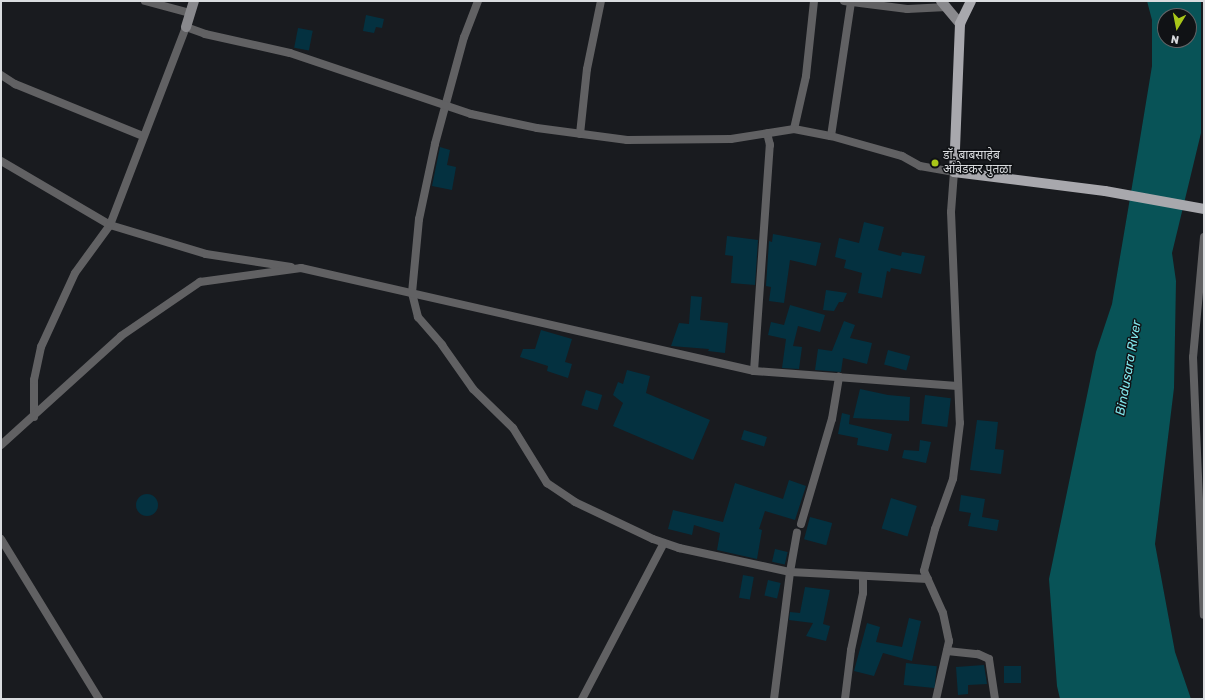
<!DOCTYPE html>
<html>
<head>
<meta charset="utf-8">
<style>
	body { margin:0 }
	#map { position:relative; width:1205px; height:700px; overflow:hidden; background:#191b1f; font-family:Rubik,"Noto Sans Devanagari",sans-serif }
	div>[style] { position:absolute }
	.water>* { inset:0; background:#085357 }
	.building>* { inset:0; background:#043140; transform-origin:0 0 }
	.round { border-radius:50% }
	.street>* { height:8px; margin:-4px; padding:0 4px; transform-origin:4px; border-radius:4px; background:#616163 }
	.secondary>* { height:10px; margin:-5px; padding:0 5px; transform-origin:5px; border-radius:5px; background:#89898d }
	.primary>* { height:10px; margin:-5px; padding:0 5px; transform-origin:5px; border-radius:5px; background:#a8a8ad }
	.dots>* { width:11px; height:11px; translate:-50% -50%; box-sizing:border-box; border:2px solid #101215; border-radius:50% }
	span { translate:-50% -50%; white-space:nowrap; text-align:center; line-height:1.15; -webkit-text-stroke:3px #101215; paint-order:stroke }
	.poi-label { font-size:12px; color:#dadcdf }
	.left { translate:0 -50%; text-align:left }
	.water-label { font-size:13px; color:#80e6eb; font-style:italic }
	.frame { position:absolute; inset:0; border:2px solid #dadcdf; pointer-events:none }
	.north { position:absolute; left:1157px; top:8px; width:40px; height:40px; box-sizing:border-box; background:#101215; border:1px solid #616366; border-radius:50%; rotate:190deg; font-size:11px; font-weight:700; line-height:16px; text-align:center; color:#dadcdf }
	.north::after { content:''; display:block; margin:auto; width:14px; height:18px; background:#a9c719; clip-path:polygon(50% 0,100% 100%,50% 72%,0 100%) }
</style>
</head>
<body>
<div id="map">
	<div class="water">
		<i style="clip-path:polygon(evenodd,1147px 1px,1201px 1px,1201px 133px,1172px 253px,1176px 281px,1174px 388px,1155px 544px,1175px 652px,1191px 699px,1060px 699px,1057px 686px,1049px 579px,1096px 352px,1112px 304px,1138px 151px,1152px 66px,1152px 20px,1147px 1px,1165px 16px,1189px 16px,1189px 40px,1165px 40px,1165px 16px)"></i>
	</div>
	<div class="building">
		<i style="clip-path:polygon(366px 15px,384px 19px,382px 28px,376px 27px,374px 33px,363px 31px)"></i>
		<i style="left:298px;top:28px;width:15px;height:20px;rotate:11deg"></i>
		<i style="clip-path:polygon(440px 147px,450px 150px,447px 165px,456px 167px,452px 190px,432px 186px)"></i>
		<i style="clip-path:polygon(864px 222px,884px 227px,878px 250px,901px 256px,902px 252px,925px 256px,921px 274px,891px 268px,890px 272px,887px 271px,882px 298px,858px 293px,862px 273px,844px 268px,846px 260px,835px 257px,839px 238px,859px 243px)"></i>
		<i style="clip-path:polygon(773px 234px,821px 243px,816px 266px,790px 260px,784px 303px,769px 301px,771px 287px,766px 286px,769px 241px,772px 242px)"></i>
		<i style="clip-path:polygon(727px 236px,758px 240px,755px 285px,731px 283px,733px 256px,725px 255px)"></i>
		<i style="clip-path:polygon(826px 290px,847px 293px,843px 302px,839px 302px,834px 311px,823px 310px)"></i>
		<i style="clip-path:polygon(691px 296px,702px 297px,700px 320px,728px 323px,725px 353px,708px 351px,709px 349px,671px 346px,679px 323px,689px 324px)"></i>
		<i style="clip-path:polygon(790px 305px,825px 315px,820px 332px,798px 326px,793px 346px,802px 347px,799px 369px,782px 368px,786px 339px,768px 335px,771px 322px,784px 325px)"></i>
		<i style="clip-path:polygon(844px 321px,855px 325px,850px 338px,872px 343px,867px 364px,843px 358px,841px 372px,815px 370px,818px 349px,832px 351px)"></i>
		<i style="clip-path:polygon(541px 330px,572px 339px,565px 362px,572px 364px,568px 378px,547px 371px,548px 366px,520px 357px,523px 349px,535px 349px)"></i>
		<i style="left:888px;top:350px;width:23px;height:15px;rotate:15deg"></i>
		<i style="clip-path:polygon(627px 370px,650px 376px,646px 393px,710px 420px,693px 460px,613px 426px,623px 403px,613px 395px,618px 382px,623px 384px)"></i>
		<i style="clip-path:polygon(860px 389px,888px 395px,910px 397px,909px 421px,853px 418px)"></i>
		<i style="left:586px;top:390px;width:17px;height:16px;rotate:17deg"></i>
		<i style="left:925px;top:395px;width:26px;height:29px;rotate:7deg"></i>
		<i style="clip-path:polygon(842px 413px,850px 415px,849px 424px,892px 434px,888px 451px,857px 445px,858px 438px,838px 434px)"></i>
		<i style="clip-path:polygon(977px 420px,998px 422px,995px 449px,1004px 450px,1001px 474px,970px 470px)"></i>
		<i style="left:744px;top:430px;width:24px;height:10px;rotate:17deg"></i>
		<i style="clip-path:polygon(920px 440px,931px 442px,926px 463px,902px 458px,904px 450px,919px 451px)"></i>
		<i style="clip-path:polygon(789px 480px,806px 486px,795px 520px,765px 511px,759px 529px,762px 530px,757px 559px,717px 550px,720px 533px,694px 525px,692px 535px,668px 529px,673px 510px,723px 522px,735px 483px,783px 499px)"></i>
		<i class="round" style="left:136px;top:494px;width:22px;height:22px"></i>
		<i style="clip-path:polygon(961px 495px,985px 499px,982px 517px,999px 520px,997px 531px,968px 526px,971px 513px,959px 511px)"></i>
		<i style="left:891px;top:498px;width:27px;height:32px;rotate:17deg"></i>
		<i style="left:810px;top:517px;width:23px;height:23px;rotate:15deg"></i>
		<i style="left:775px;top:549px;width:13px;height:13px;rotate:13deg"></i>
		<i style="left:743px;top:575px;width:11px;height:23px;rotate:10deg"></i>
		<i style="left:768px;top:580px;width:13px;height:16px;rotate:13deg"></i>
		<i style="clip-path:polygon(805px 587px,830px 590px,823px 624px,830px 626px,826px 641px,806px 636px,813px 623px,789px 620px,790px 612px,800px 613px)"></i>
		<i style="clip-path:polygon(909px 618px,921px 621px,912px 661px,883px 653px,874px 676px,854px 671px,867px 623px,880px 627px,876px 642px,902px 647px)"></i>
		<i style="left:906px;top:663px;width:31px;height:22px;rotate:6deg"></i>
		<i style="clip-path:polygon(984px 665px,987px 684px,968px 685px,968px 694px,958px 695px,956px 667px)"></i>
		<i style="left:1004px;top:666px;width:17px;height:17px"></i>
	</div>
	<div class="street">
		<i style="left:145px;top:1px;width:47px;rotate:14.9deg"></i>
		<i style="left:478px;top:1px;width:39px;rotate:111deg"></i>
		<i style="left:464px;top:37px;width:111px;rotate:105.2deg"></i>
		<i style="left:435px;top:144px;width:77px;rotate:102deg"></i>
		<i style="left:419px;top:219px;width:74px;rotate:95.4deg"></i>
		<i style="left:412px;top:293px;width:25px;rotate:76deg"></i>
		<i style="left:418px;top:317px;width:37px;rotate:49deg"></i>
		<i style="left:442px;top:345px;width:54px;rotate:54.8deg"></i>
		<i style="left:473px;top:389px;width:56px;rotate:44.3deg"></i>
		<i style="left:513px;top:428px;width:65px;rotate:58.3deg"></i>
		<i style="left:547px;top:483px;width:34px;rotate:34deg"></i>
		<i style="left:575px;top:502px;width:86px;rotate:25.4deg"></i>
		<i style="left:653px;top:539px;width:28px;rotate:19deg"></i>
		<i style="left:679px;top:548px;width:114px;rotate:12.2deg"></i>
		<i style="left:790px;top:572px;width:40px;rotate:-80deg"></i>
		<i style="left:844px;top:1px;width:64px;rotate:7.2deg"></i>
		<i style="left:907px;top:9px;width:40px;rotate:-2.9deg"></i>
		<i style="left:1px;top:75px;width:17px;rotate:33deg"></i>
		<i style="left:15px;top:84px;width:138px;rotate:22.1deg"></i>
		<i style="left:794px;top:129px;width:54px;rotate:-77.2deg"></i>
		<i style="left:806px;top:76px;width:75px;rotate:-83.9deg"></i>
		<i style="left:580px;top:134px;width:65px;rotate:-83.9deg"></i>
		<i style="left:587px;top:69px;width:69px;rotate:-78.4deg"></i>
		<i style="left:831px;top:136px;width:135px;rotate:-81.5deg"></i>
		<i style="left:1px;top:161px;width:126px;rotate:30.4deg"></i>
		<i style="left:110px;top:225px;width:100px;rotate:16.8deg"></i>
		<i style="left:206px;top:254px;width:86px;rotate:8.7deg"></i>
		<i style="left:1204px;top:237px;width:121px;rotate:95.2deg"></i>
		<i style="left:1193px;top:357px;width:258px;rotate:87.6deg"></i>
		<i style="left:754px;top:371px;width:227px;rotate:-86deg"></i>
		<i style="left:770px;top:145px;width:12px;rotate:-104deg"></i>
		<i style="left:34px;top:417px;width:37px;rotate:-90deg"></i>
		<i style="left:34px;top:380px;width:34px;rotate:-78deg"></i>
		<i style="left:41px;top:347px;width:81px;rotate:-65.3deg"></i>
		<i style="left:75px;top:273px;width:59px;rotate:-53.9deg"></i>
		<i style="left:110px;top:225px;width:212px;rotate:-69deg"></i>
		<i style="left:186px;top:27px;width:20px;rotate:20deg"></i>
		<i style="left:205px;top:34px;width:87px;rotate:12.6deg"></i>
		<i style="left:290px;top:53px;width:191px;rotate:18.6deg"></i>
		<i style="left:471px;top:114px;width:67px;rotate:12deg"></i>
		<i style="left:537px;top:128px;width:91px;rotate:7.6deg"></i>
		<i style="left:627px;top:140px;width:104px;rotate:-0.6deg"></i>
		<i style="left:731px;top:139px;width:64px;rotate:-9deg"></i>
		<i style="left:794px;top:129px;width:38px;rotate:11deg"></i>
		<i style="left:831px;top:136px;width:74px;rotate:15.7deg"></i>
		<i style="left:902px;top:156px;width:21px;rotate:29deg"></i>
		<i style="left:920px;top:166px;width:35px;rotate:10deg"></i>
		<i style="left:954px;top:172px;width:40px;rotate:94.3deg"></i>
		<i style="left:951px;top:212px;width:211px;rotate:87.6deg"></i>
		<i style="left:960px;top:423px;width:56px;rotate:97.1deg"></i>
		<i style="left:953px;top:479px;width:53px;rotate:109.8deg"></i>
		<i style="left:935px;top:529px;width:43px;rotate:104.7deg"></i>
		<i style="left:924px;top:571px;width:46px;rotate:65.7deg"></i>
		<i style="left:943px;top:613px;width:29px;rotate:78deg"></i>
		<i style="left:949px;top:641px;width:59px;rotate:102.6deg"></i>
		<i style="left:1px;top:445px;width:162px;rotate:-42.2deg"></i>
		<i style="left:121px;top:336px;width:96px;rotate:-34.4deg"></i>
		<i style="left:200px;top:282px;width:102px;rotate:-7.9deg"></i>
		<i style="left:301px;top:268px;width:465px;rotate:12.8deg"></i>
		<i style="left:754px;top:371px;width:204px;rotate:4.2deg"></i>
		<i style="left:801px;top:524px;width:109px;rotate:-73.6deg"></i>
		<i style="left:832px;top:419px;width:43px;rotate:-80.5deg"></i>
		<i style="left:1px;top:539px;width:188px;rotate:58.5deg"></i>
		<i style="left:947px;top:651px;width:31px;rotate:6deg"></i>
		<i style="left:978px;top:654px;width:12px;rotate:24deg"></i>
		<i style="left:989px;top:659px;width:40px;rotate:81.5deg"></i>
		<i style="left:582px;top:699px;width:176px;rotate:-62.3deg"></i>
		<i style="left:774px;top:699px;width:128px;rotate:-82.8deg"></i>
		<i style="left:790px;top:572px;width:138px;rotate:2.9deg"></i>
		<i style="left:845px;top:699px;width:49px;rotate:-83deg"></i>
		<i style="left:851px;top:650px;width:58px;rotate:-78.1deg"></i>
		<i style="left:863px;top:593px;width:17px;rotate:-90deg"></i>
	</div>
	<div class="secondary">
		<i style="left:941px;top:1px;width:30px;rotate:50deg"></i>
		<i style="left:186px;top:27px;width:27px;rotate:-73deg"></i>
	</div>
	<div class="primary">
		<i style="left:971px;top:1px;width:25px;rotate:116deg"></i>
		<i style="left:960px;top:24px;width:148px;rotate:92.3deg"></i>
		<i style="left:954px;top:172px;width:152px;rotate:7.2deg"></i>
		<i style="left:1105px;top:191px;width:101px;rotate:10.3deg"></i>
	</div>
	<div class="dots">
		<i style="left:935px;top:163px;background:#a9c719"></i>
	</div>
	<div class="poi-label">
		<span class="left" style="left:943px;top:163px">डॉ. बाबसाहेब<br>आंबेडकर पुतळा</span>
	</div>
	<div class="water-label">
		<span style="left:1129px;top:368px;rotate:-80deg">Bindusara River</span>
	</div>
	<div class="frame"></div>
	<div class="north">N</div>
</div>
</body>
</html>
